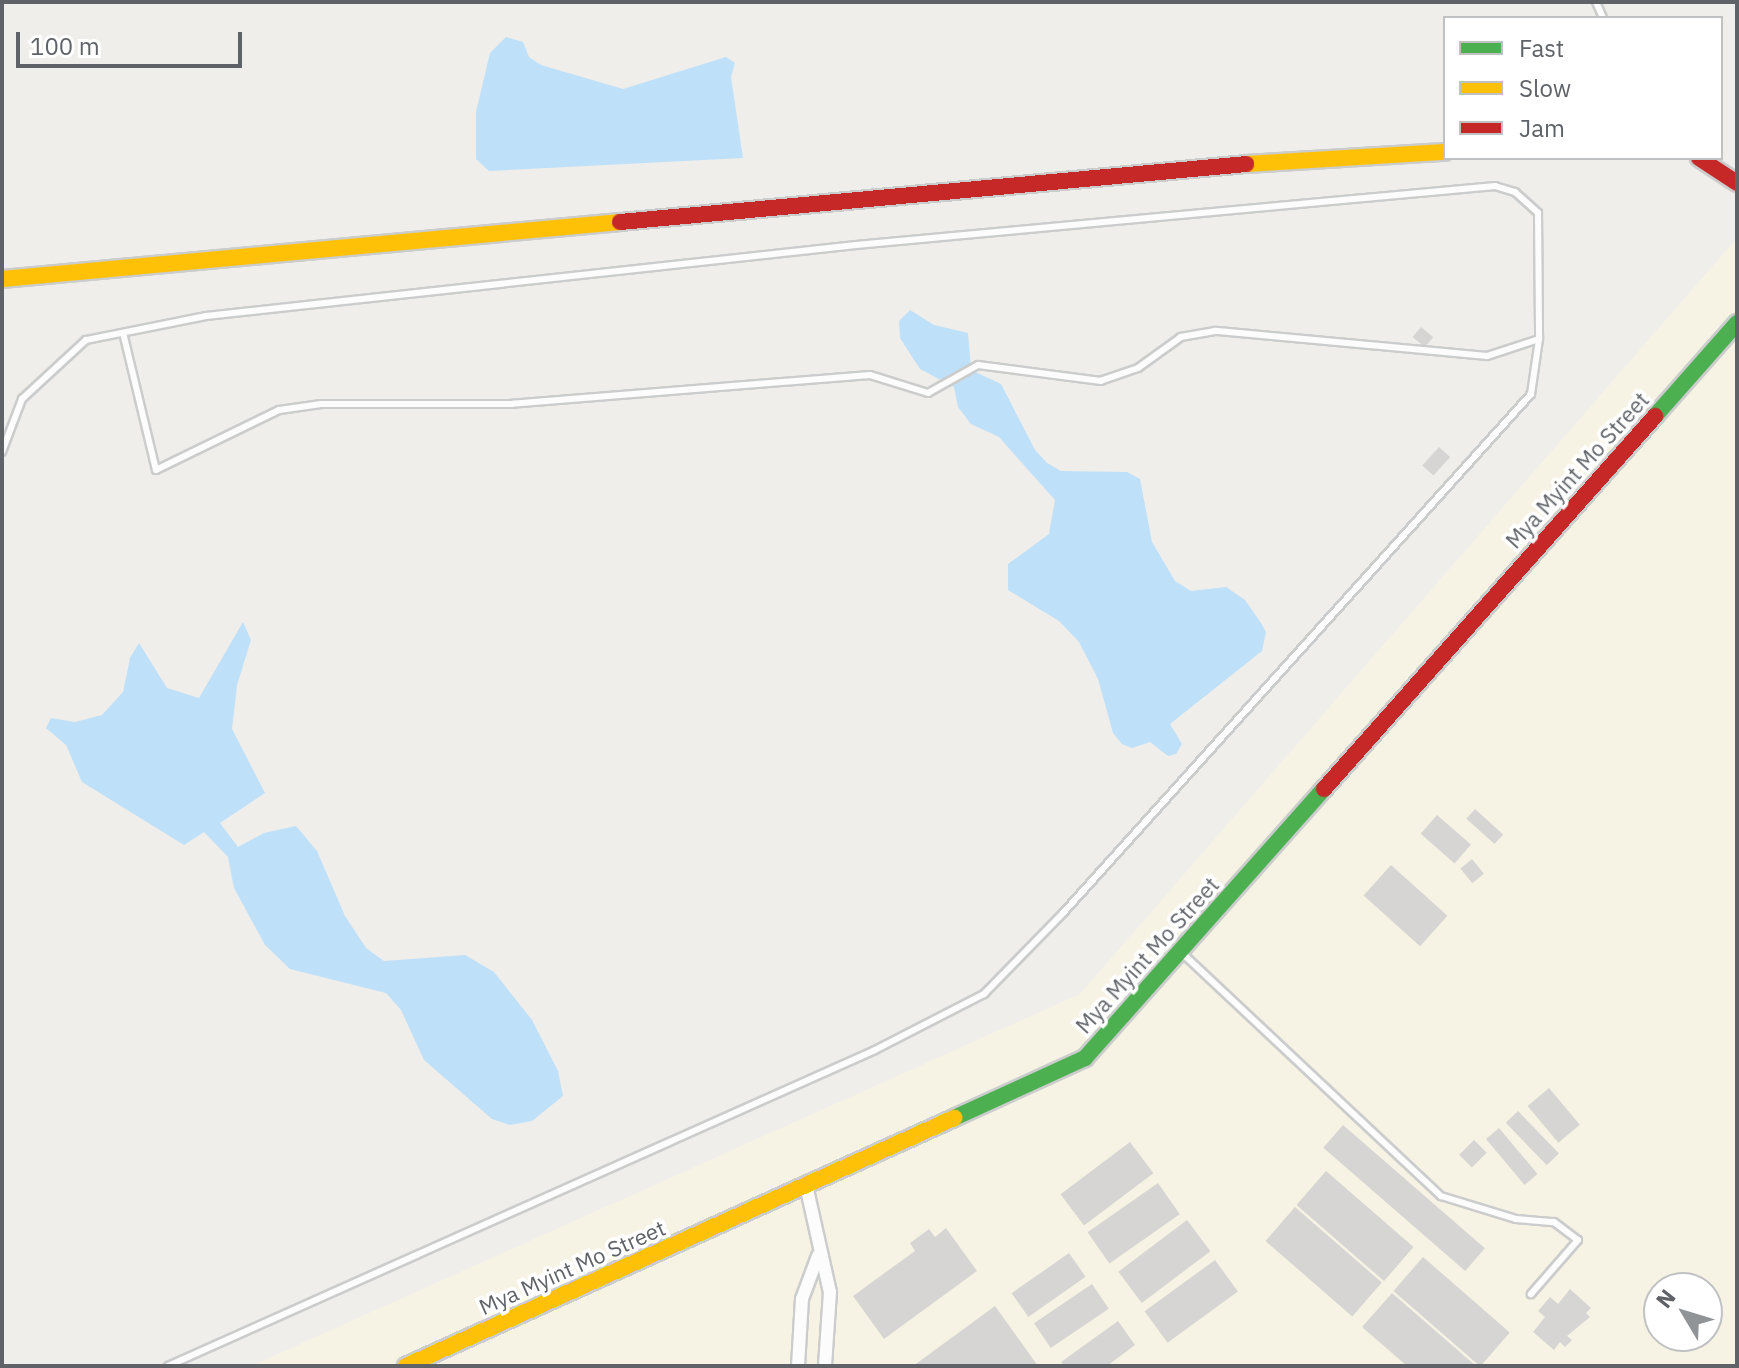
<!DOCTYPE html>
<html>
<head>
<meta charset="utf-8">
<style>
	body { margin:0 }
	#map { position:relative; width:1739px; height:1368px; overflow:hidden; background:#efeeea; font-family:"IBM Plex Sans",sans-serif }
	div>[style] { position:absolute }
	.commercial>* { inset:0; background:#f7f3e4 }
	.water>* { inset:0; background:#bfe0f9 }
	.building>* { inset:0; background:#d6d5d3; transform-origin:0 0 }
	.roads { filter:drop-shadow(2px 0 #cbcccc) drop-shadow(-2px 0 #cbcccc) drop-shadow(0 2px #cbcccc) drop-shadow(0 -2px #cbcccc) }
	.lane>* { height:6px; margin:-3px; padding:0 3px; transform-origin:3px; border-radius:3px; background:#fdfcfc }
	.street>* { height:12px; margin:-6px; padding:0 6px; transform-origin:6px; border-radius:6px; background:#fdfcfc }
	.fast>* { height:16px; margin:-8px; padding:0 8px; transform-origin:8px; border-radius:8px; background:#4caf50 }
	.slow>* { height:16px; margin:-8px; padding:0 8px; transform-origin:8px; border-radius:8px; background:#ffc107 }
	.jam>* { height:16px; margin:-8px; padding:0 8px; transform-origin:8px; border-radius:8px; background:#c62828 }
	span { translate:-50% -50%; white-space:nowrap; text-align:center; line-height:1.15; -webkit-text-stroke:7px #fff; paint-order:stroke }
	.street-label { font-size:22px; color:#5f6368 }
	.frame { position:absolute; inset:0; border:4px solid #5f6368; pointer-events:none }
	.legend { position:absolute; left:1443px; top:16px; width:280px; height:144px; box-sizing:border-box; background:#fff; border:2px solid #bfc1c3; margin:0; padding:10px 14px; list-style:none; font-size:24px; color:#5f6368 }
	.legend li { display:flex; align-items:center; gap:16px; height:40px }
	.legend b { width:40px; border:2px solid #bfc1c3 }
	.north { position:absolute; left:1643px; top:1272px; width:80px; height:80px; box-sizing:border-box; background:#fff; border:2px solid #bfc1c3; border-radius:50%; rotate:308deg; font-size:22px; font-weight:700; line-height:32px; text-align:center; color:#5f6368 }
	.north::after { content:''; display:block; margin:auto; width:28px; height:36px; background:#919496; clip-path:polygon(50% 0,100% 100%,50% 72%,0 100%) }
	.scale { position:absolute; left:16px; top:32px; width:226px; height:36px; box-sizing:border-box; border:4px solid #5f6368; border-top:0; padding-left:10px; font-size:24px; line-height:28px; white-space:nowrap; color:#5f6368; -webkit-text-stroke:6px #fff; paint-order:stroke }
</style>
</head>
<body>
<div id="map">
	<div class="commercial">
		<i style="clip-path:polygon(evenodd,1737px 238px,1737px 1366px,251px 1366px,1080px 994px,1737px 238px,1659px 1288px,1707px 1288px,1707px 1336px,1659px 1336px,1659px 1288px)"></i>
	</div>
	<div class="water">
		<i style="clip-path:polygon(506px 37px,523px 42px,529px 57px,541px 65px,623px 89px,726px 57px,735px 63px,731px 77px,743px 158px,489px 171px,476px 159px,476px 112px,490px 53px)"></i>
		<i style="clip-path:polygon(910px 310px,934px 325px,968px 333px,971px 370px,1001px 384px,1035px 450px,1047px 463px,1061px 471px,1127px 472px,1140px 479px,1152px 542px,1175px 581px,1191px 591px,1226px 587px,1245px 600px,1261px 623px,1266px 632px,1262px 651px,1170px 724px,1182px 744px,1176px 754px,1168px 756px,1150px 742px,1132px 748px,1122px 744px,1113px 733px,1098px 679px,1079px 642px,1059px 621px,1008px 590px,1008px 564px,1049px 534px,1055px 500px,999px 437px,971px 424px,958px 407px,954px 387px,920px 369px,900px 338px,899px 321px)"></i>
		<i style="clip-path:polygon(243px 622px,251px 640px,237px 685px,232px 729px,265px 793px,220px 823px,238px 847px,264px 833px,296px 826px,317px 851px,345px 916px,366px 948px,384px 961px,465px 955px,494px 972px,532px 1020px,558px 1071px,563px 1096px,532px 1121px,510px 1125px,492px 1119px,424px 1060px,401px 1010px,386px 993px,290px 969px,265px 945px,234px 888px,228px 857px,204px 832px,184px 845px,82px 782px,66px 745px,46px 728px,51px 718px,75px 722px,102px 715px,123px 692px,130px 658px,139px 643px,167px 688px,199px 698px)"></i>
	</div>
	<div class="building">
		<i style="left:1421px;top:327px;width:16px;height:13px;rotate:40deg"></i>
		<i style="left:1439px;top:447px;width:15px;height:25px;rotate:42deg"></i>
		<i style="left:1475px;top:809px;width:38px;height:13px;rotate:42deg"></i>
		<i style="left:1437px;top:815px;width:45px;height:25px;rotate:41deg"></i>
		<i style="left:1472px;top:859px;width:19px;height:15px;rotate:51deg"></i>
		<i style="left:1391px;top:865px;width:76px;height:41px;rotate:42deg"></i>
		<i style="left:1549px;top:1088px;width:48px;height:28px;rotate:50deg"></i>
		<i style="left:1518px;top:1111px;width:59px;height:17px;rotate:46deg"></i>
		<i style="left:1343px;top:1125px;width:188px;height:30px;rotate:41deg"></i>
		<i style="left:1499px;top:1128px;width:60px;height:17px;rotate:50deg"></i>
		<i style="left:1474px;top:1140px;width:18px;height:21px;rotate:45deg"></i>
		<i style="left:1130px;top:1142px;width:39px;height:87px;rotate:53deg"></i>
		<i style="left:1326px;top:1171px;width:116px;height:45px;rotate:41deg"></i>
		<i style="left:1158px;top:1183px;width:38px;height:86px;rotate:55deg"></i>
		<i style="left:1295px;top:1207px;width:115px;height:45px;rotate:41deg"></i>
		<i style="left:1187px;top:1220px;width:39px;height:86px;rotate:53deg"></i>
		<i style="clip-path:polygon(946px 1228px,977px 1271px,884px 1339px,853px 1296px,915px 1251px,910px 1243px,929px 1229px,935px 1237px)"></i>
		<i style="left:1069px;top:1253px;width:29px;height:70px;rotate:55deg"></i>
		<i style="left:1423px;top:1257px;width:115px;height:45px;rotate:41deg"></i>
		<i style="left:1215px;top:1260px;width:39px;height:87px;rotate:54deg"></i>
		<i style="left:1092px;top:1284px;width:30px;height:70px;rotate:56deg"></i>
		<i style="clip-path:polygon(1570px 1289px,1591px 1308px,1586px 1313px,1590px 1317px,1567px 1336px,1572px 1340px,1565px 1347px,1560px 1342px,1554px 1350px,1533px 1332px,1545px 1317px,1538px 1311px,1550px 1297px,1558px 1304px)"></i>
		<i style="clip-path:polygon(1392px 1293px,1476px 1366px,1407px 1366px,1362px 1327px)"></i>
		<i style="clip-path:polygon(995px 1306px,1038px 1366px,913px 1366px)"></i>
		<i style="clip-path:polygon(1118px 1321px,1135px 1345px,1107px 1366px,1064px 1366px,1061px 1362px)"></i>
	</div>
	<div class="roads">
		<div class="lane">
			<i style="left:1596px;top:2px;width:17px;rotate:66deg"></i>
			<i style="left:2px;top:452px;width:57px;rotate:-69.3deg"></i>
			<i style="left:22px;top:399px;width:87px;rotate:-42.7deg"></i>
			<i style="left:86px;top:340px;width:122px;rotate:-11.3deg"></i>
			<i style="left:206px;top:316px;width:654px;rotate:-6.23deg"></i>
			<i style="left:856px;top:245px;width:642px;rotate:-5.28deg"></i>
			<i style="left:1495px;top:186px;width:21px;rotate:17deg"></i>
			<i style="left:1515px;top:192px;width:31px;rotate:42deg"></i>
			<i style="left:1538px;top:213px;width:126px;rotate:89.5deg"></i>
			<i style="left:1539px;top:339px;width:55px;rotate:161.9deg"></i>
			<i style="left:1487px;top:356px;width:273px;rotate:-174.7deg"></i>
			<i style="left:1215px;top:331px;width:35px;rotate:170deg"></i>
			<i style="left:1181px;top:337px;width:53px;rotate:144.2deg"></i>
			<i style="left:1138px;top:368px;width:39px;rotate:161deg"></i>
			<i style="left:1101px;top:381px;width:124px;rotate:-172.6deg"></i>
			<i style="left:978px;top:365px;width:57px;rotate:150.8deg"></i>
			<i style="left:928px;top:393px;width:61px;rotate:-162.8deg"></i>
			<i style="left:870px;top:375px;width:359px;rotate:175.4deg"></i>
			<i style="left:512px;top:404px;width:191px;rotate:180deg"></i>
			<i style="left:321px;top:404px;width:42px;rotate:171.9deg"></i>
			<i style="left:279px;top:410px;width:137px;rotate:154deg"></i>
			<i style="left:156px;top:470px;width:141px;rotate:-103.5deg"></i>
			<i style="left:1180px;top:951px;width:358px;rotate:43.2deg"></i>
			<i style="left:1441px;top:1196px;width:78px;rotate:17deg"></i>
			<i style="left:1516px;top:1219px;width:38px;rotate:5deg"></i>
			<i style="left:1554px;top:1222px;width:30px;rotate:37deg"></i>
			<i style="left:1578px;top:1240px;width:72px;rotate:131deg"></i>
			<i style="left:168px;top:1366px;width:774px;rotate:-24.08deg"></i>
			<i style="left:875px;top:1050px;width:123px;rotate:-27.2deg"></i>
			<i style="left:984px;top:994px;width:115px;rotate:-45.7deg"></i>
			<i style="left:1064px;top:912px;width:697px;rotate:-47.96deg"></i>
			<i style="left:1531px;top:394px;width:56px;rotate:-81.7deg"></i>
		</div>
		<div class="street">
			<i style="left:806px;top:1185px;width:110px;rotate:77.4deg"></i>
			<i style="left:830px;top:1292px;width:74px;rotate:93.9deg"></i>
			<i style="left:798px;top:1366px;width:67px;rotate:-86.6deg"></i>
			<i style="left:802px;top:1299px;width:46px;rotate:-69.6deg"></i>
		</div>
		<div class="fast">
			<i style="left:1655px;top:416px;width:124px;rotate:-48.6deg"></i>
			<i style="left:954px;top:1118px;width:144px;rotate:-24.6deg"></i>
			<i style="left:1085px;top:1058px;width:360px;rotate:-48.4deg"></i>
		</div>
		<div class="slow">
			<i style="left:1246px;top:164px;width:199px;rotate:-3.5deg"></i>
			<i style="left:2px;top:279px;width:621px;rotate:-5.27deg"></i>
			<i style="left:406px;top:1366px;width:602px;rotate:-24.35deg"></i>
		</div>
		<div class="jam">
			<i style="left:1699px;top:158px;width:45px;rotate:33.3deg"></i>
			<i style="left:620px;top:222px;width:629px;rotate:-5.29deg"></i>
			<i style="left:1324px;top:789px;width:499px;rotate:-48.4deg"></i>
		</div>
	</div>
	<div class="street-label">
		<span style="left:1577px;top:470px;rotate:-48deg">Mya Myint Mo Street</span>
		<span style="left:1147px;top:955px;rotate:-48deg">Mya Myint Mo Street</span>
		<span style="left:572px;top:1267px;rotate:-24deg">Mya Myint Mo Street</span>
	</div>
	<div class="frame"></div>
	<ul class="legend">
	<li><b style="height:10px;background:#4caf50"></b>Fast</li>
	<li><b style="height:10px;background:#ffc107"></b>Slow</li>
	<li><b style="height:10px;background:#c62828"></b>Jam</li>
	</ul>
	<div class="north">N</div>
	<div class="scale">100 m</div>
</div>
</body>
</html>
